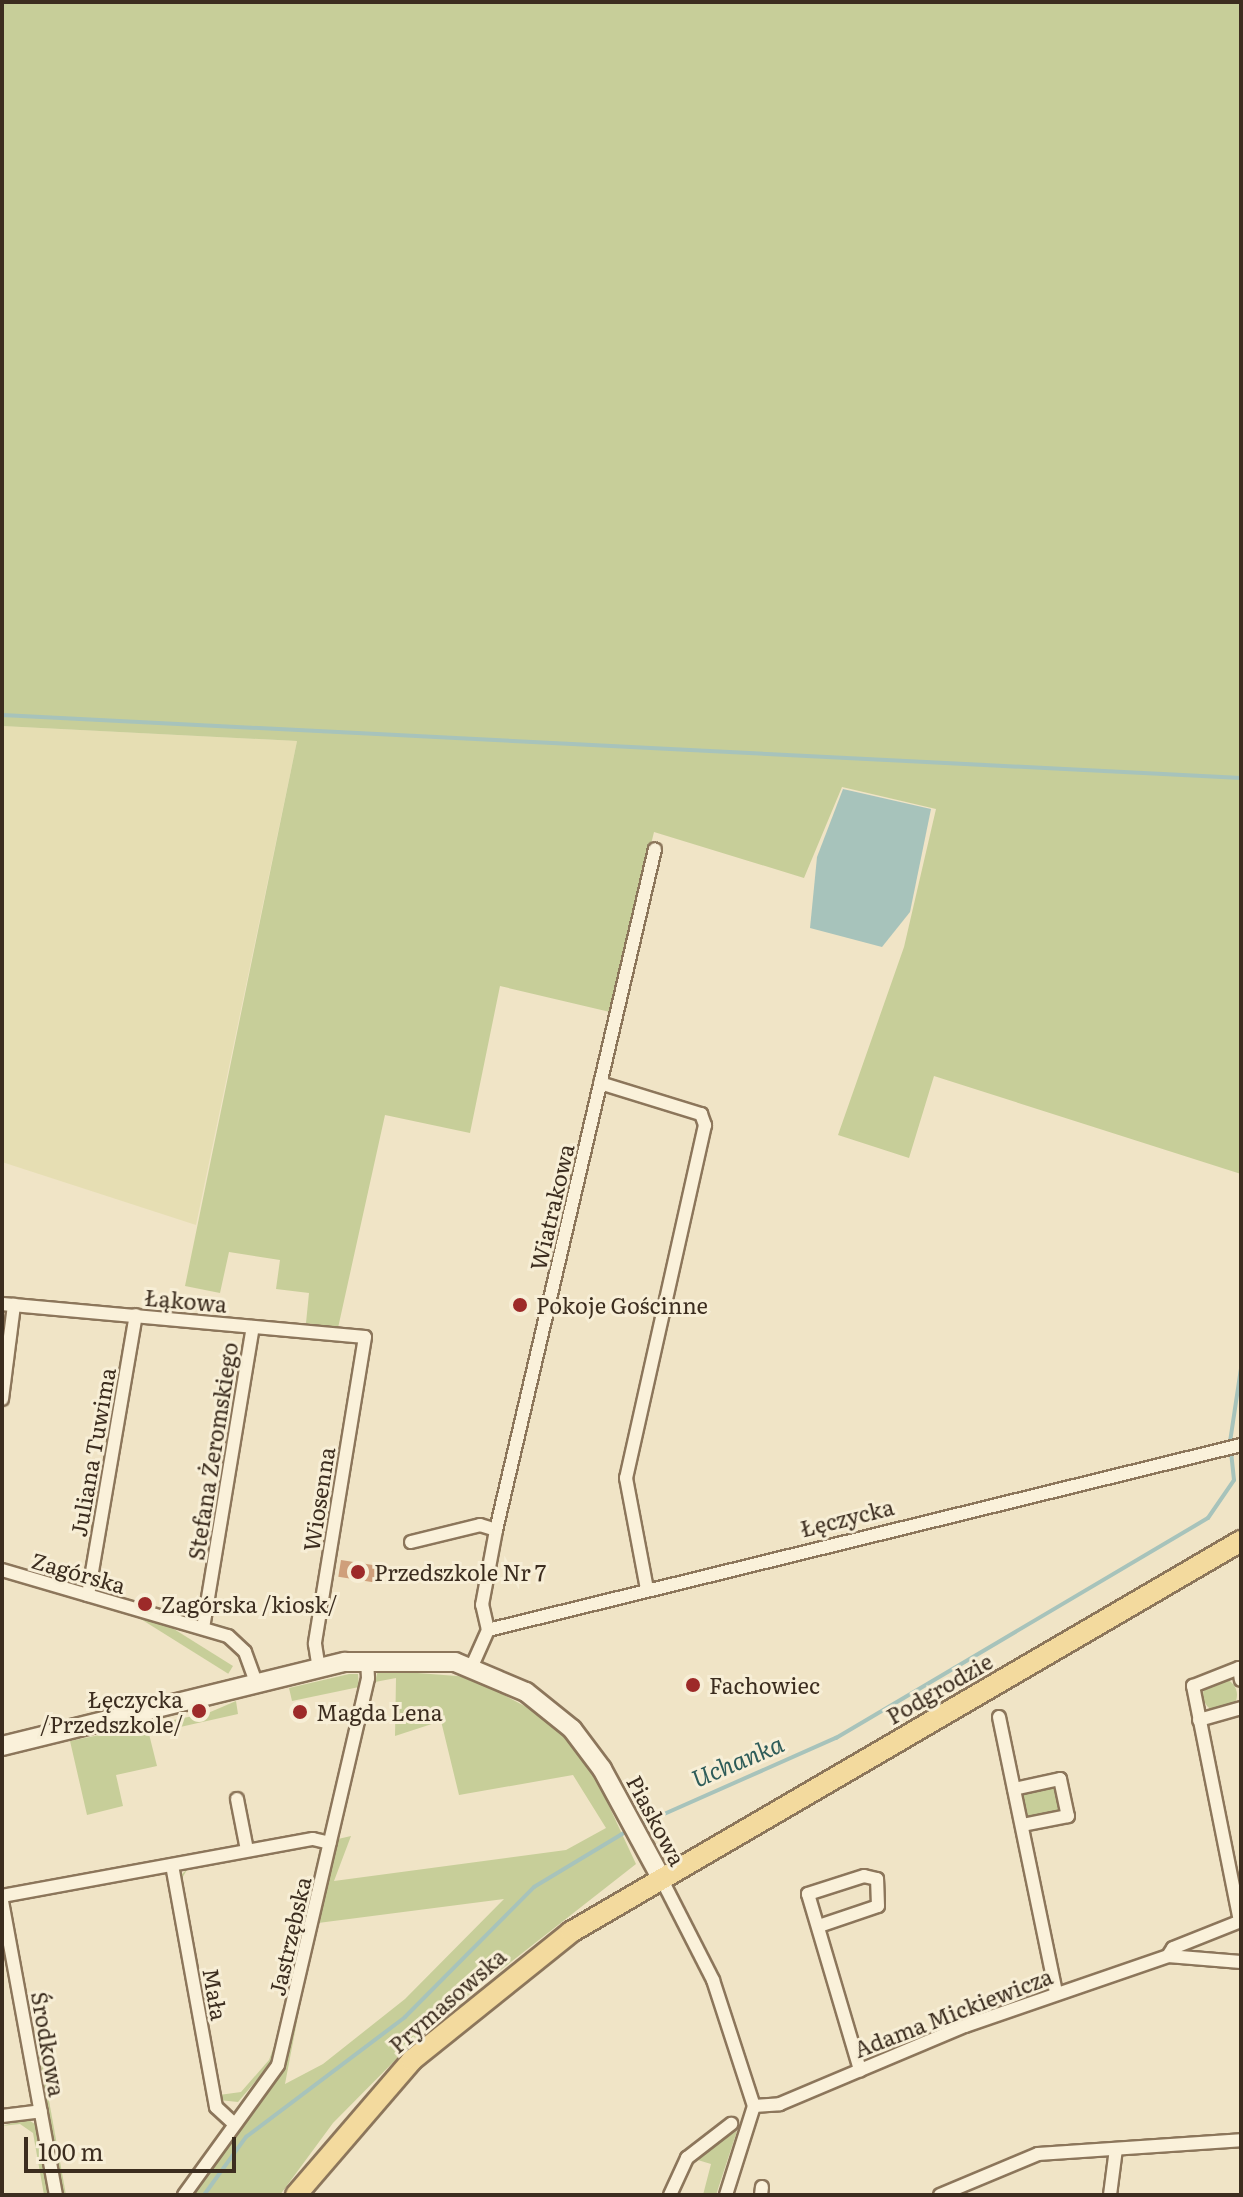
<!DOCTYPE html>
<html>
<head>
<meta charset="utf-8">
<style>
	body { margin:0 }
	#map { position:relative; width:1243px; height:2197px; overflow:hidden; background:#f0e4c6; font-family:Literata,serif }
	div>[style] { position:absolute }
	.farmland>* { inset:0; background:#e6deb3 }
	.green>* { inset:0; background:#c7ce99; transform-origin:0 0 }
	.round { border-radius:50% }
	.water>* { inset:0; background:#a7c3bb }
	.stream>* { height:4px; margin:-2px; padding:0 2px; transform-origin:2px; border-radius:2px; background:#a7c3bb }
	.building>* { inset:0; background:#cf9f7b; transform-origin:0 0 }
	.roads { filter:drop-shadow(2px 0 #8c765b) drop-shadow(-2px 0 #8c765b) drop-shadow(0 2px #8c765b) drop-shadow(0 -2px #8c765b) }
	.street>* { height:12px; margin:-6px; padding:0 6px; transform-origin:6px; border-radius:6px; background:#faf1da }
	.secondary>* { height:18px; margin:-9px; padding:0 9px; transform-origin:9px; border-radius:9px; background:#faf1da }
	.primary>* { height:20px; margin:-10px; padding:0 10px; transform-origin:10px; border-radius:10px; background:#f3da9e }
	.dots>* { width:22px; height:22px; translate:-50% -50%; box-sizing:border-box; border:4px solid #f7eed6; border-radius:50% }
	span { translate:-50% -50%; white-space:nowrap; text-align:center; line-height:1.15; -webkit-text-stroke:6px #f7eed6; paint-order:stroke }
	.street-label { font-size:22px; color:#3c2d1f }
	.poi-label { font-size:22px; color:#3c2d1f }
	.left { translate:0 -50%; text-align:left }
	.right { translate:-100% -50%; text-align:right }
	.water-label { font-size:24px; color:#2e5c59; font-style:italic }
	.frame { position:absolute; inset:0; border:4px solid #3c2d1f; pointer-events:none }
	.scale { position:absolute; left:24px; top:2137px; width:212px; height:36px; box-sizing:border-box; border:4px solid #3c2d1f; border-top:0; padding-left:10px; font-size:24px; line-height:28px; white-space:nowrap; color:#3c2d1f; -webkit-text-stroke:6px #f7eed6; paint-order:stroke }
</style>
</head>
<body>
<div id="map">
	<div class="farmland">
		<i style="clip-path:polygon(2px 726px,297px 741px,196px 1225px,2px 1162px)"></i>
	</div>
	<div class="green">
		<i style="clip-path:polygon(2px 2px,1241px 2px,1241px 1174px,934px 1076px,909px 1158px,838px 1135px,904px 947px,936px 809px,842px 787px,804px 878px,654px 832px,610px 1012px,500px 986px,470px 1133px,385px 1115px,338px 1328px,306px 1323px,309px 1293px,276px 1289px,280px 1260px,229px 1252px,220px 1293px,185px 1286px,297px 741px,2px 726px)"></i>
		<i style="left:233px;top:1666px;width:9px;height:122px;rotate:122deg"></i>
		<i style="clip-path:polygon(378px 1670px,470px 1677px,534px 1711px,559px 1730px,595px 1776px,636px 1864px,428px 2027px,333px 2123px,280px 2195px,191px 2195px,283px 2069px,307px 1969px,285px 2084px,323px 2064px,405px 1999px,504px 1899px,318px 1923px,338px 1839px,351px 1836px,334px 1881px,566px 1850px,606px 1828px,573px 1775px,459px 1795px,441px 1721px,395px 1736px,396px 1678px,375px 1682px)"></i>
		<i style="clip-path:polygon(349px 1674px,358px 1674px,359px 1687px,292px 1701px,289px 1688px)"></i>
		<i class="round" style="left:1203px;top:1678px;width:34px;height:34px"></i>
		<i style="clip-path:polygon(236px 1701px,238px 1714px,149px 1734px,157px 1766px,116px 1775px,123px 1806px,87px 1815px,70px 1741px,208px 1713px)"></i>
		<i style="clip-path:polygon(1053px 1786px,1061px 1813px,1025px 1820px,1022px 1791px)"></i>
		<i style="clip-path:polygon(188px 1868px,181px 1880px,219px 2095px,241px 2092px,269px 2060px,282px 2025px,272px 2062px,238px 2102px,219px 2100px,179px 1877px)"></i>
		<i style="clip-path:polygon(33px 2034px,37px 2034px,66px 2195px,61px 2195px)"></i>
		<i style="clip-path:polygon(27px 2119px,38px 2126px,50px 2195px,44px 2195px,33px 2133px,20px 2124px,2px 2126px)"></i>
		<i style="clip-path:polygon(737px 2131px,716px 2195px,703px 2195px,711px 2164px,691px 2158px)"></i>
	</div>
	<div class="water">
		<i style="clip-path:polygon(843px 789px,931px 809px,910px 912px,882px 947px,810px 928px,817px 857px)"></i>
	</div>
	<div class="stream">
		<i style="left:2px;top:715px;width:1241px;rotate:2.91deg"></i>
		<i style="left:637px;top:1826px;width:218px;rotate:-23.9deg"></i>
		<i style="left:836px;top:1738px;width:432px;rotate:-30.6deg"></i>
		<i style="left:1208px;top:1518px;width:46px;rotate:-55.6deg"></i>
		<i style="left:1234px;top:1480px;width:38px;rotate:-96deg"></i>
		<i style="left:1230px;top:1442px;width:75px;rotate:-81.5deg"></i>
		<i style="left:204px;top:2195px;width:72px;rotate:-54.1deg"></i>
		<i style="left:246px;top:2137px;width:199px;rotate:-37deg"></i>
		<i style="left:405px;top:2017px;width:183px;rotate:-45.2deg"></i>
		<i style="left:534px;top:1887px;width:111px;rotate:-31deg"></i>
	</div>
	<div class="building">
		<i style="left:341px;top:1560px;width:37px;height:17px;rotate:9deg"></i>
	</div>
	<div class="roads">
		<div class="street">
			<i style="left:600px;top:1083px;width:106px;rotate:17.1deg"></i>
			<i style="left:701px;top:1114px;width:12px;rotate:70deg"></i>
			<i style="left:705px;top:1125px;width:362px;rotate:102.6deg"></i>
			<i style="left:626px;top:1478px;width:113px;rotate:79.3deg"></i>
			<i style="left:2px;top:1304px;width:364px;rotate:5.2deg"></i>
			<i style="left:365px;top:1337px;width:311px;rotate:99.3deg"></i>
			<i style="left:315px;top:1644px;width:24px;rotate:81deg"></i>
			<i style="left:2px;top:1399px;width:95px;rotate:-82.7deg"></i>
			<i style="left:411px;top:1542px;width:71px;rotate:-13.8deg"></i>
			<i style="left:480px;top:1525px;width:17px;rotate:17deg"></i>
			<i style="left:2px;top:1570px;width:235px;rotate:16.3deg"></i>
			<i style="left:228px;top:1636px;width:23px;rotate:43deg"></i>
			<i style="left:245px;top:1652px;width:33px;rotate:70deg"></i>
			<i style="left:88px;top:1595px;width:284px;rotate:-80.3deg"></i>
			<i style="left:203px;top:1628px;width:305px;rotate:-80.6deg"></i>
			<i style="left:488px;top:1630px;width:775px;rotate:-13.8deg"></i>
			<i style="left:472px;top:1666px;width:39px;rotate:-66deg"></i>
			<i style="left:488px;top:1630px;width:26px;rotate:-103deg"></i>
			<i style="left:482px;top:1605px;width:76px;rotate:-79.4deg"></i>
			<i style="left:496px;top:1530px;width:699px;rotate:-76.86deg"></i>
			<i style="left:999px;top:1717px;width:281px;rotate:78.3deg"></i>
			<i style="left:1199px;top:1720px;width:44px;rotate:-15.9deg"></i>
			<i style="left:1014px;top:1789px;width:47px;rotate:-12.3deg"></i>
			<i style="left:1060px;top:1779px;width:38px;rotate:78deg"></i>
			<i style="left:1068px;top:1816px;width:47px;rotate:168.9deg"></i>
			<i style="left:237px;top:1799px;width:52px;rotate:78.9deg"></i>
			<i style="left:172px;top:1865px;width:246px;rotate:79.7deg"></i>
			<i style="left:216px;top:2107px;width:23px;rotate:43deg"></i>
			<i style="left:660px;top:1876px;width:117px;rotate:63deg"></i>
			<i style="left:713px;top:1980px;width:133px;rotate:72deg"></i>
			<i style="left:754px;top:2106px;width:93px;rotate:107.5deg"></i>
			<i style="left:2px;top:1896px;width:316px;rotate:-10.4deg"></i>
			<i style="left:313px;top:1839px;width:17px;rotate:13deg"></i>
			<i style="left:2px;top:1901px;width:299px;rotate:79.6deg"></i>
			<i style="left:1240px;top:1921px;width:240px;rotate:-101.3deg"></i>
			<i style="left:1193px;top:1686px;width:49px;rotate:-21.4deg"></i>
			<i style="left:1239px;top:1668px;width:12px;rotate:81deg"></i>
			<i style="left:819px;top:1926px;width:62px;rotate:-18.7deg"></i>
			<i style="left:878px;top:1906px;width:27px;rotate:-92deg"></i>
			<i style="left:877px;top:1879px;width:13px;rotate:-167deg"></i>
			<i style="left:864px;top:1876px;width:59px;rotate:162.2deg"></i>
			<i style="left:808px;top:1894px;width:184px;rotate:73.5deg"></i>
			<i style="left:1168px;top:1956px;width:9px;rotate:-58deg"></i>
			<i style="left:1173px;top:1948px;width:73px;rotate:-21.7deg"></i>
			<i style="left:754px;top:2106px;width:26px;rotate:-4deg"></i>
			<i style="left:780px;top:2104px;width:201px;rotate:-22.9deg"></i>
			<i style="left:965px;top:2026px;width:215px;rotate:-19deg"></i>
			<i style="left:1168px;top:1956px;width:73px;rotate:4.7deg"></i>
			<i style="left:2px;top:2116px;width:39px;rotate:-7deg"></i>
			<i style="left:184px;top:2195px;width:160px;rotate:-54.1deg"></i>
			<i style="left:278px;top:2065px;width:397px;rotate:-76.9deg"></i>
			<i style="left:368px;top:1678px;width:19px;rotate:-93deg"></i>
			<i style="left:670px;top:2195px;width:41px;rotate:-65.3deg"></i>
			<i style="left:687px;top:2158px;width:56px;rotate:-37.7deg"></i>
			<i style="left:761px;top:2195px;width:8px;rotate:-83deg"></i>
			<i style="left:940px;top:2195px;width:106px;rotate:-22.7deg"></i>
			<i style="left:1038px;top:2154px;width:203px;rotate:-3.9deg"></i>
			<i style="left:1110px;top:2195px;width:46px;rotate:-82.6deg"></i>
		</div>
		<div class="secondary">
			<i style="left:2px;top:1746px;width:353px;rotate:-13.8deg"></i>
			<i style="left:345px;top:1662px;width:110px"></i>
			<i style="left:455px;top:1662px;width:77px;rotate:22.9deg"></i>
			<i style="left:526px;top:1692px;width:59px;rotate:38.8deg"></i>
			<i style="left:572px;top:1729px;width:50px;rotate:53.1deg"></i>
			<i style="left:602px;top:1769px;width:122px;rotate:61.5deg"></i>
		</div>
		<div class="primary">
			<i style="left:296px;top:2195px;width:178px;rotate:-49.3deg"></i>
			<i style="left:412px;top:2060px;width:204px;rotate:-38.8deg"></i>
			<i style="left:571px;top:1932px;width:776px;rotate:-30.27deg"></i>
		</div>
	</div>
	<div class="dots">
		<i style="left:520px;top:1305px;background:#9d2a29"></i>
		<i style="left:358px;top:1572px;background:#9d2a29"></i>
		<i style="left:145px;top:1604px;background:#9d2a29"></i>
		<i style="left:693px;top:1685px;background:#9d2a29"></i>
		<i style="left:199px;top:1711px;background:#9d2a29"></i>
		<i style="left:300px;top:1712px;background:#9d2a29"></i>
	</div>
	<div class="street-label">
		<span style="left:551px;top:1207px;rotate:-77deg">Wiatrakowa</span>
		<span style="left:186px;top:1300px;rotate:5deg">Łąkowa</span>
		<span style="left:212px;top:1451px;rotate:-81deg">Stefana Żeromskiego</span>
		<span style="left:92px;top:1452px;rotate:-80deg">Juliana Tuwima</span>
		<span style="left:318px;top:1499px;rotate:-81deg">Wiosenna</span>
		<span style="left:847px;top:1517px;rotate:-14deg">Łęczycka</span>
		<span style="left:79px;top:1572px;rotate:16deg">Zagórska</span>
		<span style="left:939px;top:1688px;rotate:-30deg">Podgrodzie</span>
		<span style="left:657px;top:1820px;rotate:62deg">Piaskowa</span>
		<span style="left:289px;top:1936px;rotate:-77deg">Jastrzębska</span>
		<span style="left:216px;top:1994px;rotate:80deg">Mała</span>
		<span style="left:447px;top:2000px;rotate:-41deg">Prymasowska</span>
		<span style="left:953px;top:2012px;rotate:-21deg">Adama Mickiewicza</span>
		<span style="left:49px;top:2044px;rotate:80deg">Środkowa</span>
	</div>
	<div class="poi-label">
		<span class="left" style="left:536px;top:1305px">Pokoje Gościnne</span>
		<span class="left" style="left:374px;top:1572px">Przedszkole Nr 7</span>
		<span class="left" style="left:161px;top:1604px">Zagórska /kiosk/</span>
		<span class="left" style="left:709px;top:1685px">Fachowiec</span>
		<span class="right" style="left:183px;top:1711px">Łęczycka<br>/Przedszkole/</span>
		<span class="left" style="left:316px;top:1712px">Magda Lena</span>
	</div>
	<div class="water-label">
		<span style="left:737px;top:1760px;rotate:-23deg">Uchanka</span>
	</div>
	<div class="frame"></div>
	<div class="scale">100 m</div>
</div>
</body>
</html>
